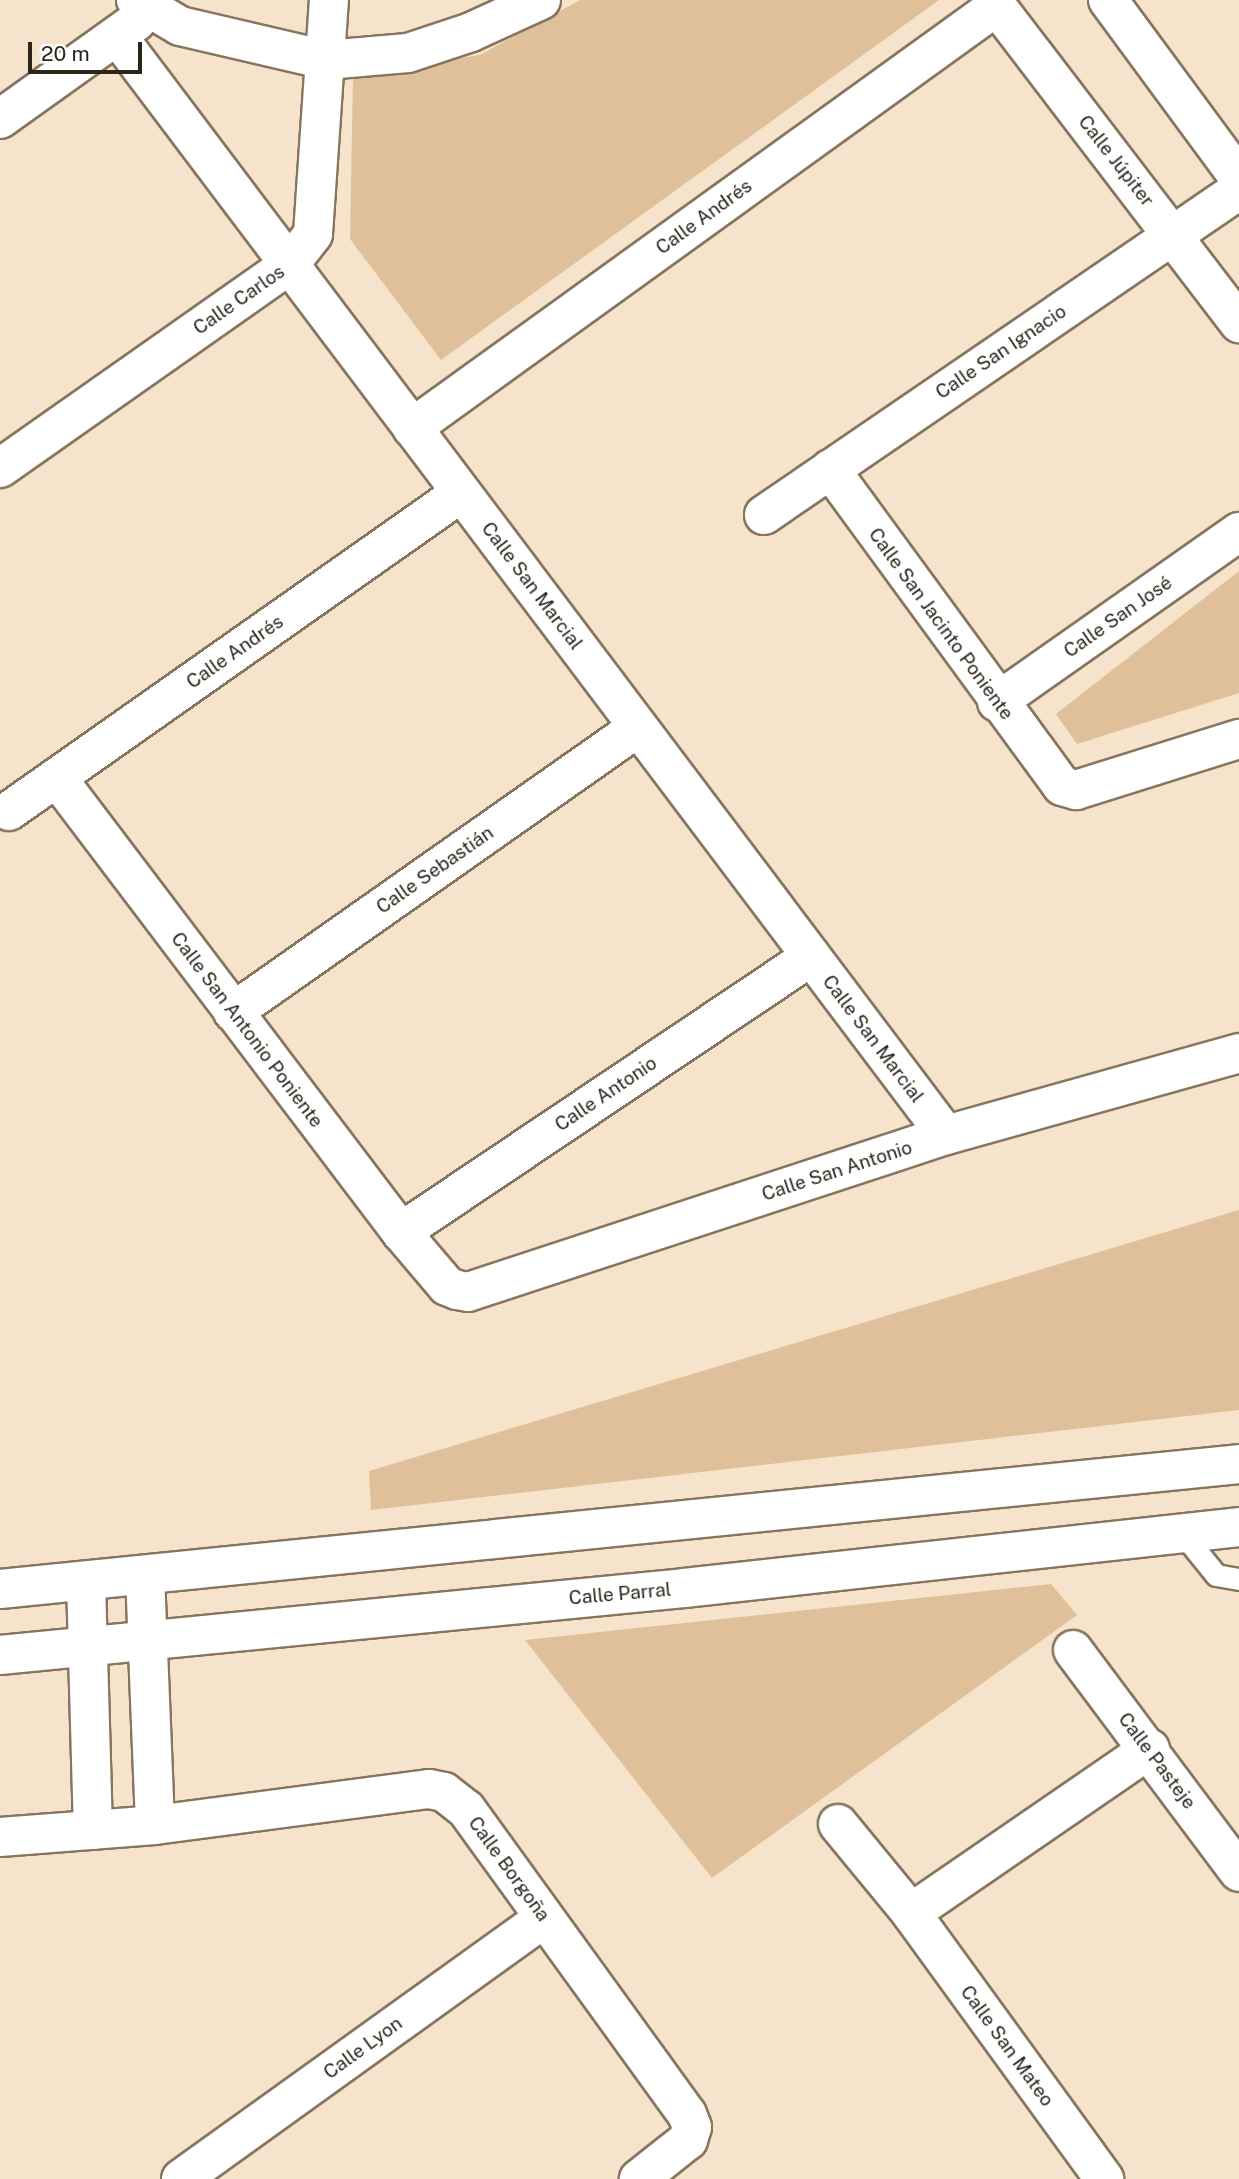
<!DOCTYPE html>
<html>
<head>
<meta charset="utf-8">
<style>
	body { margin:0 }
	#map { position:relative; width:1239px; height:2179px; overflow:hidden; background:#f6e3cb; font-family:"Public Sans",sans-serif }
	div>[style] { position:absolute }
	.green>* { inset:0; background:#e0c09a }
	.roads { filter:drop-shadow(2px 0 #86755f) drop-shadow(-2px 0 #86755f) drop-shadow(0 2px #86755f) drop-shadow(0 -2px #86755f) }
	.service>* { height:21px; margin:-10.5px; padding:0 10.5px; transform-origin:10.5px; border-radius:10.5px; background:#fff }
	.minor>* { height:38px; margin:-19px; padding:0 19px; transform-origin:19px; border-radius:19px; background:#fff }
	.tertiary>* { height:38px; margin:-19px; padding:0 19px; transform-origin:19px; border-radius:19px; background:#fff }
	.secondary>* { height:38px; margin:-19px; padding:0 19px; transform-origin:19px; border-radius:19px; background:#fff }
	span { translate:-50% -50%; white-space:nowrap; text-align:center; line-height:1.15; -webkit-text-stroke:7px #fff; paint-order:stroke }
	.street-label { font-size:19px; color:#2c251c }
	.scale { position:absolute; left:28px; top:42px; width:114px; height:32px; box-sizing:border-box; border:4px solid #2c251c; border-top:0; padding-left:9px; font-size:21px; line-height:24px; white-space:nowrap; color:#2c251c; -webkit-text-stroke:5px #fff; paint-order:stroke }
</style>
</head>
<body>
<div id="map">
	<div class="green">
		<i style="clip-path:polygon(580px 0,939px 0,441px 360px,350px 239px,353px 75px,480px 55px)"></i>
		<i style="clip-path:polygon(1239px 571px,1239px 693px,1077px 744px,1056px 714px)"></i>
		<i style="clip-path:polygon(1239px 1210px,1239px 1410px,371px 1510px,369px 1471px)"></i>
		<i style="clip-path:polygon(1051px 1584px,1077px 1615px,712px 1878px,525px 1640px)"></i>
	</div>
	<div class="roads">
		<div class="service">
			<i style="left:1182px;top:1533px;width:54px;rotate:51deg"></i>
			<i style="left:1216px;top:1575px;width:23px;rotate:10deg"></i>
		</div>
		<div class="minor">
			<i style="left:118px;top:37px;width:1375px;rotate:52.98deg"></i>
			<i style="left:0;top:119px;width:168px;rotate:-35.6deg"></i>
			<i style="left:412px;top:428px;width:721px;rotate:-35.81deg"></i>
			<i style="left:0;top:468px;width:353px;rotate:-35.1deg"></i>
			<i style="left:289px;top:265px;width:39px;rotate:-52deg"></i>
			<i style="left:313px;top:234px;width:235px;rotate:-86.1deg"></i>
			<i style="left:830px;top:469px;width:393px;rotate:53.8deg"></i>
			<i style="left:1062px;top:786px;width:15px;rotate:16deg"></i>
			<i style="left:1076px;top:790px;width:171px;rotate:-17.4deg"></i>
			<i style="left:764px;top:515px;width:576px;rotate:-34.38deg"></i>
			<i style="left:997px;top:702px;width:296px;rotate:-35.1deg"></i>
			<i style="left:57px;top:778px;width:570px;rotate:52.85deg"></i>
			<i style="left:401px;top:1232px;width:71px;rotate:49.6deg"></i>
			<i style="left:447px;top:1286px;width:11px;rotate:22deg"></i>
			<i style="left:457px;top:1290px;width:11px;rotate:10deg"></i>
			<i style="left:468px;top:1292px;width:503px;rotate:-18.18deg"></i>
			<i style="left:946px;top:1135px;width:304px;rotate:-15.6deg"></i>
			<i style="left:9px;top:811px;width:553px;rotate:-35.13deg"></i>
			<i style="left:233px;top:1012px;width:495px;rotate:-35.1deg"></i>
			<i style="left:401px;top:1232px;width:494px;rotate:-33.9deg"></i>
			<i style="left:145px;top:1575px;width:250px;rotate:87.7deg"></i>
			<i style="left:86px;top:1581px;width:249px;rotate:88.4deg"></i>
			<i style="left:1073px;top:1650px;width:277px;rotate:53.2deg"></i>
			<i style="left:838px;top:1824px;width:115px;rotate:50.6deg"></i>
			<i style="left:911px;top:1913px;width:329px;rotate:54deg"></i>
			<i style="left:0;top:1837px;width:155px;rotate:-4.4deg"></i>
			<i style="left:155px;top:1825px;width:276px;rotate:-7.5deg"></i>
			<i style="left:429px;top:1789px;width:15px;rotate:11deg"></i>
			<i style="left:444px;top:1792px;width:28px;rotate:38deg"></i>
			<i style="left:466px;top:1809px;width:377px;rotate:54.1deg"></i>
			<i style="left:687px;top:2114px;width:14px;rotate:69deg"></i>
			<i style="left:692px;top:2127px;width:14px;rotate:107deg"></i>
			<i style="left:688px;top:2140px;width:63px;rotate:141.5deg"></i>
			<i style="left:911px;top:1913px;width:290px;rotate:-34.5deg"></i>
			<i style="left:181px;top:2179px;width:447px;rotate:-35.7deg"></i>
		</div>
		<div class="tertiary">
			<i style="left:136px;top:0;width:51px;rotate:30.6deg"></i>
			<i style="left:180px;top:26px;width:150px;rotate:13.1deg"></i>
			<i style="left:326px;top:60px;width:82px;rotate:-4.9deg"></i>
			<i style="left:408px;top:53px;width:66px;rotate:-18.4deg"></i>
			<i style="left:471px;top:32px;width:77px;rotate:-24.6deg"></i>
			<i style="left:0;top:1589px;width:1245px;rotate:-5.76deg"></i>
			<i style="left:0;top:1655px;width:687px;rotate:-5.59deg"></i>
			<i style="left:684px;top:1588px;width:558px;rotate:-6.27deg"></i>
		</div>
		<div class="secondary">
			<i style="left:992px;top:0;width:407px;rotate:52.6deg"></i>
			<i style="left:1108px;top:0;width:221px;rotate:53.6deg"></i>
		</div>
	</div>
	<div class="street-label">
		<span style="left:1116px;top:161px;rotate:52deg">Calle Júpiter</span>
		<span style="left:704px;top:217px;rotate:-36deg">Calle Andrés</span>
		<span style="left:239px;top:300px;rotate:-35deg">Calle Carlos</span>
		<span style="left:1001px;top:352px;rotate:-34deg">Calle San Ignacio</span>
		<span style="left:532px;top:586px;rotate:53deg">Calle San Marcial</span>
		<span style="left:1118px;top:617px;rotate:-35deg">Calle San José</span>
		<span style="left:941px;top:624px;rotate:54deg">Calle San Jacinto Poniente</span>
		<span style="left:235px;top:652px;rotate:-35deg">Calle Andrés</span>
		<span style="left:435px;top:870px;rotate:-35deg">Calle Sebastián</span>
		<span style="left:247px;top:1030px;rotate:53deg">Calle San Antonio Poniente</span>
		<span style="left:873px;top:1039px;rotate:53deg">Calle San Marcial</span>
		<span style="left:606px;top:1094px;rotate:-34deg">Calle Antonio</span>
		<span style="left:837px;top:1171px;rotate:-18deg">Calle San Antonio</span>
		<span style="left:620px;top:1594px;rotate:-5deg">Calle Parral</span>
		<span style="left:1157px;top:1761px;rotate:53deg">Calle Pasteje</span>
		<span style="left:509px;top:1869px;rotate:54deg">Calle Borgoña</span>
		<span style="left:1007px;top:2046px;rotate:54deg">Calle San Mateo</span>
		<span style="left:363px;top:2048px;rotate:-36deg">Calle Lyon</span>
	</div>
	<div class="scale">20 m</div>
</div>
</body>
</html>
